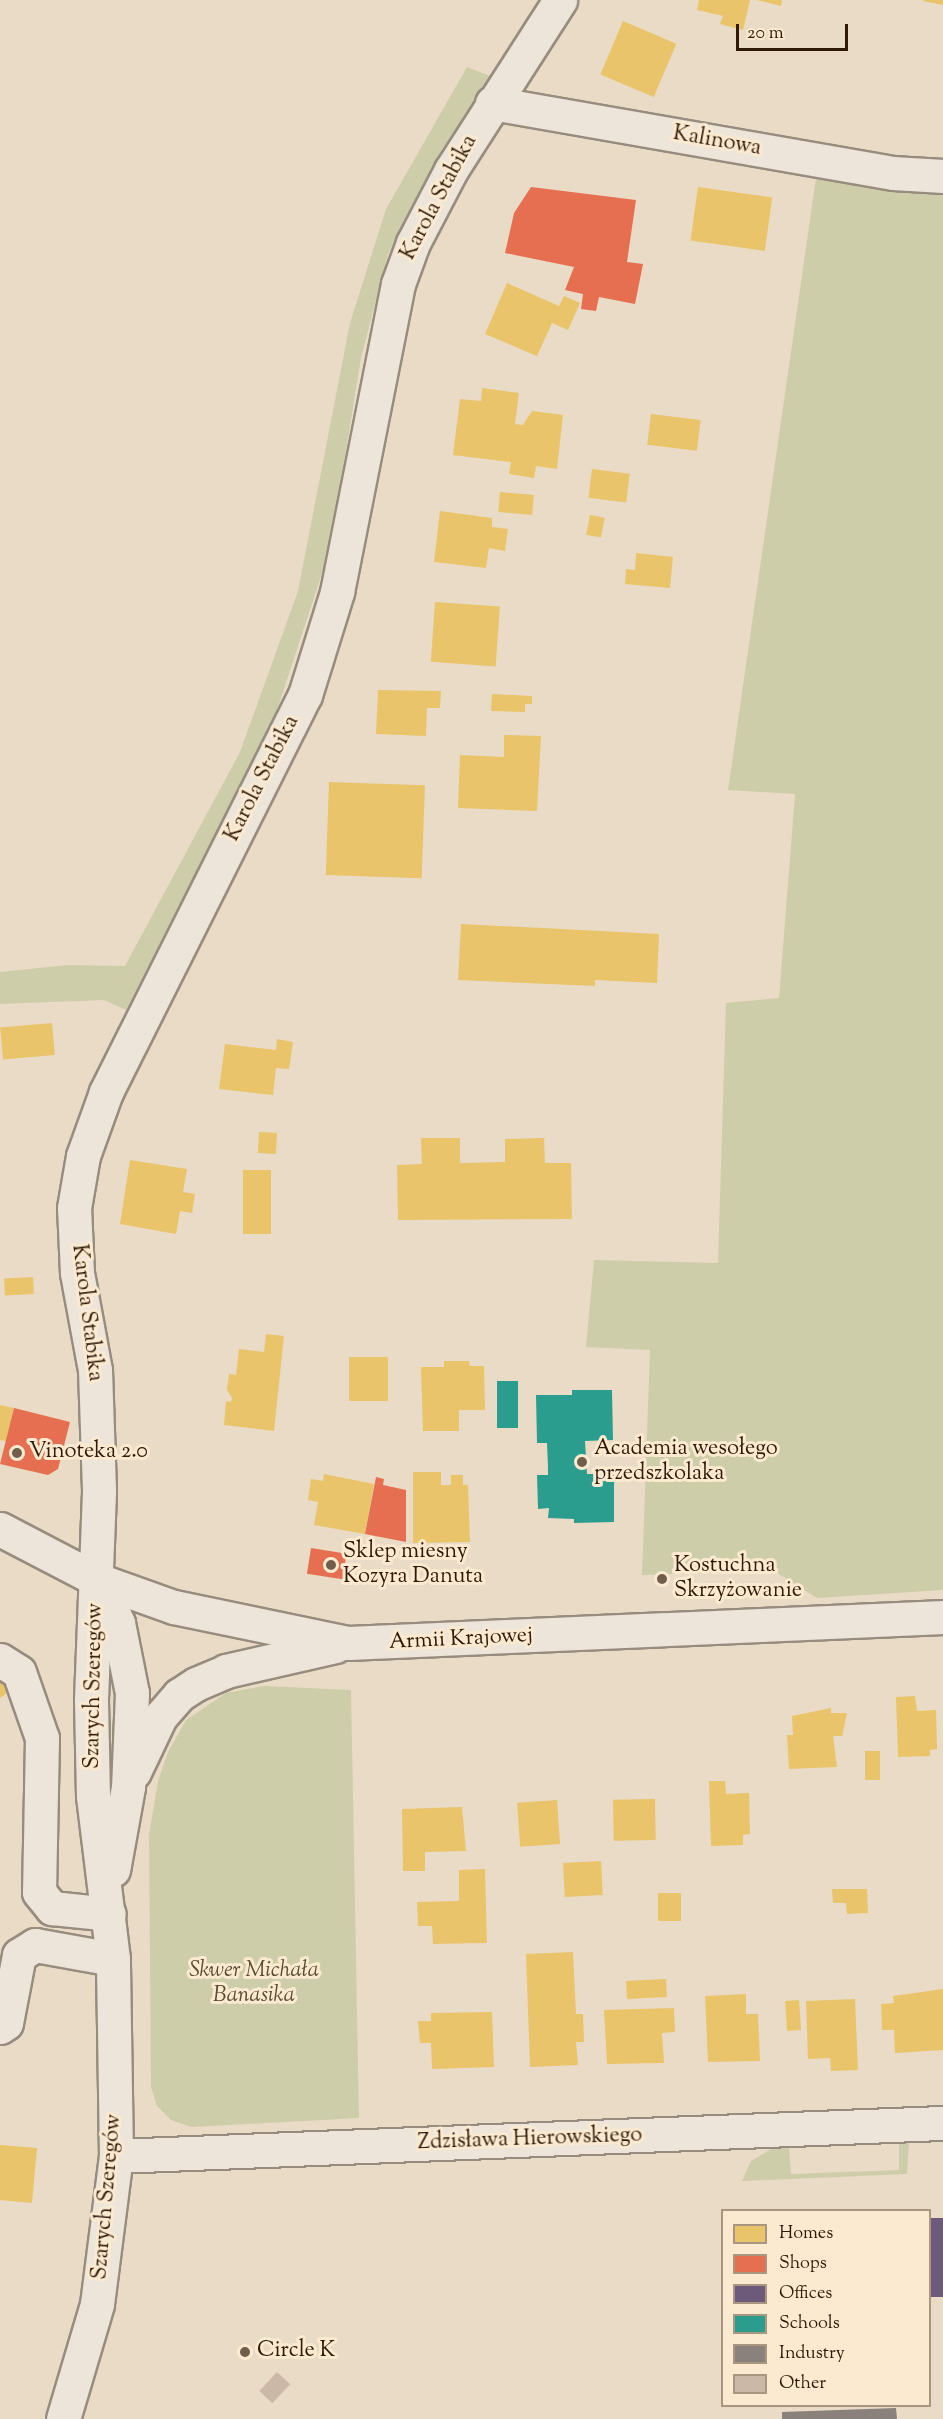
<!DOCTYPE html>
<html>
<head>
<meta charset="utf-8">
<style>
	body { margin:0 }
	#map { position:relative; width:943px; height:2419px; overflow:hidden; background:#eadbc6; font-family:"Sorts Mill Goudy",serif }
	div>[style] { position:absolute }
	.green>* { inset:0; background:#cecda9 }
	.homes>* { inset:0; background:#e9c46a; transform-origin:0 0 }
	.shops>* { inset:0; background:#e76f51; transform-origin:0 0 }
	.offices>* { inset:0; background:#6d597a; transform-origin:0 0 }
	.schools>* { inset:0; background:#2a9d8f; transform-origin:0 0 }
	.industry>* { inset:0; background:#8a817c }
	.building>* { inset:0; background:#ccb8a6; transform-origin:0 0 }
	.roads { filter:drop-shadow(2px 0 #978c7e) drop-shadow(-2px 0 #978c7e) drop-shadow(0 2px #978c7e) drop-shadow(0 -2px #978c7e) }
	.minor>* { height:33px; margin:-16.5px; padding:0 16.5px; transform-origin:16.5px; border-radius:16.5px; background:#ede5da }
	.dots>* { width:16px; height:16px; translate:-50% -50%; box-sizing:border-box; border:3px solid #fbead0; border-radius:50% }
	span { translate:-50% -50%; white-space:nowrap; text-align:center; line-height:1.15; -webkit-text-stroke:6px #fbead0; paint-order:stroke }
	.street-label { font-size:22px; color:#301909 }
	.poi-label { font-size:22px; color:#301909 }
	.left { translate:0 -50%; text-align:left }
	.park-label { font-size:22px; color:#594c32; font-style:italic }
	.legend { position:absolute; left:721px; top:2209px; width:210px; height:198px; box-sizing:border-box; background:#fbead0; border:2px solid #aa9680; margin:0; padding:8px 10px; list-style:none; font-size:18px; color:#301909 }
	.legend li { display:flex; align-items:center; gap:12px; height:30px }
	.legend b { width:30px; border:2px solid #aa9680 }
	.scale { position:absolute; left:736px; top:24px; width:112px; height:27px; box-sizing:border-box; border:3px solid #301909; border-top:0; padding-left:8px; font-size:18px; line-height:21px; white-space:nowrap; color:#301909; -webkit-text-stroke:4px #fbead0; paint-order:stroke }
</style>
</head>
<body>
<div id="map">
	<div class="green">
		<i style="clip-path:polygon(467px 67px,490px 76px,442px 149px,388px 254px,361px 358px,330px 549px,276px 713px,126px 1010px,104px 1000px,0 1004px,0 972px,68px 965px,125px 966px,240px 752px,298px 591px,350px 323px,386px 209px)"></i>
		<i style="clip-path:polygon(816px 178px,943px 189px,943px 1590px,817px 1598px,774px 1571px,642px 1575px,650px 1350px,586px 1347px,594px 1260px,718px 1263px,726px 1003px,779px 998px,795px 794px,728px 790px)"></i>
		<i style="clip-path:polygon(264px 1686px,351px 1690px,359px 2118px,191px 2127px,171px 2120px,157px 2106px,151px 2087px,149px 1835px,158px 1781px,168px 1752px,186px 1720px,226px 1693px)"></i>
		<i style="clip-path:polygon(909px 2143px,907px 2174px,742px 2181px,751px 2161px,771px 2149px,789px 2147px,791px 2174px,899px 2170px,899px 2144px)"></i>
	</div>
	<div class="homes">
		<i style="clip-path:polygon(699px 0,750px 0,743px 30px,720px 24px,723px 16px,697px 10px)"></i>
		<i style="clip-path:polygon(757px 0,782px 0,781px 6px)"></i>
		<i style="clip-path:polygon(923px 0,943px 0,943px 5px,923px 1px)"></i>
		<i style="left:623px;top:21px;width:58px;height:58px;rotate:23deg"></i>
		<i style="left:698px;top:187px;width:75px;height:54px;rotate:8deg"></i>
		<i style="clip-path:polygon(507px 283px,559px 306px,564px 296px,580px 303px,568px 330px,552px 323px,537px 356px,485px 334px)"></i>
		<i style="clip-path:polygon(482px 388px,519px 393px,515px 424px,523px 425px,532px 411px,563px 415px,557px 469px,536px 466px,534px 478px,509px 474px,511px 462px,453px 455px,460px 399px,481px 401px)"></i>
		<i style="left:651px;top:414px;width:50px;height:31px;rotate:7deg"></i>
		<i style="left:592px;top:469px;width:38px;height:29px;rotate:7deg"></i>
		<i style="left:500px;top:492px;width:34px;height:20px;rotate:5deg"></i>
		<i style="clip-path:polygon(440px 511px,492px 518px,492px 527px,508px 529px,505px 551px,489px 548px,486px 568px,434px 562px)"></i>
		<i style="left:590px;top:515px;width:15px;height:20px;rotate:11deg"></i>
		<i style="clip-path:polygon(636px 553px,673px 557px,670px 588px,625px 584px,626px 569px,635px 570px)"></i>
		<i style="left:435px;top:602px;width:65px;height:60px;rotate:4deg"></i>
		<i style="clip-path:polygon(378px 690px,441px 691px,440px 708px,427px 708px,426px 736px,376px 734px)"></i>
		<i style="clip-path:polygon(492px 694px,532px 696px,532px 704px,525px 704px,525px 712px,491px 711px)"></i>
		<i style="clip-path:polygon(504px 735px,541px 736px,537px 811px,458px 808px,460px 755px,504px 757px)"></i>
		<i style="left:329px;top:782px;width:96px;height:93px;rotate:2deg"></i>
		<i style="clip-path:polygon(461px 924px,659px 934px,657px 983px,595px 980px,595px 986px,458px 980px)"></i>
		<i style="left:52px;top:1023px;width:32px;height:52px;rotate:85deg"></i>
		<i style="clip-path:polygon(277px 1039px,293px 1042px,289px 1069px,276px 1068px,273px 1095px,219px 1089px,225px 1044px,276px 1050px)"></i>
		<i style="left:259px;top:1132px;width:18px;height:21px;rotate:3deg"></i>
		<i style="clip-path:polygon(421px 1138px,460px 1138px,460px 1163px,505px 1162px,505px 1139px,544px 1138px,545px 1163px,571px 1163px,572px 1219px,398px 1220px,397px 1165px,422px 1164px)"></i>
		<i style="clip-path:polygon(130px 1160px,187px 1169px,183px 1192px,195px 1194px,192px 1213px,180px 1211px,176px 1234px,120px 1224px)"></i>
		<i style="left:243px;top:1170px;width:28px;height:64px"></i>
		<i style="left:33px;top:1277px;width:17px;height:29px;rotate:87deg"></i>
		<i style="clip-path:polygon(266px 1334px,284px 1336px,274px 1431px,224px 1425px,226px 1401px,231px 1402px,232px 1398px,227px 1390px,229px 1374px,236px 1375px,239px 1349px,264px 1352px)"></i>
		<i style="left:349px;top:1357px;width:39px;height:44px"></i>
		<i style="clip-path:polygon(444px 1361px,469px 1361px,470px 1366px,484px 1366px,485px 1410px,459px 1410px,459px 1431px,423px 1431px,421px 1367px,444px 1367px)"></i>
		<i style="clip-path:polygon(0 1405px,14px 1408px,6px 1441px,0 1440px)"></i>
		<i style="clip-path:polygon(413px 1472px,441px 1472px,441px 1485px,451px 1485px,451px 1475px,463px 1475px,463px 1485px,468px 1485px,470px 1542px,413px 1543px)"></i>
		<i style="clip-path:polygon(324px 1474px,374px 1484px,365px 1534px,314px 1525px,318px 1502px,308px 1500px,311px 1479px,323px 1481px)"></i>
		<i style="clip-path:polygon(0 1678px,7px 1685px,6px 1694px,0 1698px)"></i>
		<i style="clip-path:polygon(915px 1696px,917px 1711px,936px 1710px,937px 1749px,930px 1750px,930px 1756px,898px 1757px,896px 1697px)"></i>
		<i style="clip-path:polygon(831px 1708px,831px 1713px,847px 1713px,842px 1736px,833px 1736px,837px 1767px,789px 1769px,787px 1735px,793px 1735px,792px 1716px)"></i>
		<i style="left:865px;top:1751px;width:15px;height:29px"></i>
		<i style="clip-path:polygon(709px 1781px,725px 1781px,726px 1794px,749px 1793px,750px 1834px,743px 1835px,743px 1845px,711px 1846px)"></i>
		<i style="left:655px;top:1799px;width:41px;height:42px;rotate:89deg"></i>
		<i style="left:557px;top:1800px;width:44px;height:40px;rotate:86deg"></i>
		<i style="clip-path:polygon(462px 1807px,466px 1851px,425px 1852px,425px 1871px,403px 1871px,402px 1809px)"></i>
		<i style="left:601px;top:1861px;width:34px;height:38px;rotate:87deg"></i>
		<i style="clip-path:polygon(485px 1869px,487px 1943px,433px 1944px,432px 1926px,418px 1926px,417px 1902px,459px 1901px,459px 1870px)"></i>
		<i style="clip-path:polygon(832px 1889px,867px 1889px,868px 1913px,847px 1914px,846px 1903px,833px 1903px)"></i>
		<i style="left:658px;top:1893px;width:23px;height:28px"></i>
		<i style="clip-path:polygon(573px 1952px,576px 2014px,583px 2014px,584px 2042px,576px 2042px,578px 2065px,530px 2067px,526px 1954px)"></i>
		<i style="left:666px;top:1979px;width:18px;height:40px;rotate:87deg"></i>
		<i style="clip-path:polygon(943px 1989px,943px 2050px,895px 2053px,894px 2030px,882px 2030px,881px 2004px,894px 2003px,893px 1996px)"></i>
		<i style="clip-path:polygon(746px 1994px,746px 2014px,758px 2014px,760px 2061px,708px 2062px,705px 1996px)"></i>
		<i style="clip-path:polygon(855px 1999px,858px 2070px,831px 2071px,830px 2058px,808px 2059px,806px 2001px)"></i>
		<i style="left:799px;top:2000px;width:30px;height:14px;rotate:86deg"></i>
		<i style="clip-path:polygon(674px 2008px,675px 2032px,662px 2033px,664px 2063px,607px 2064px,604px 2010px)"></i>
		<i style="clip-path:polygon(492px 2012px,494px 2067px,432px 2069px,431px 2043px,420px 2043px,418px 2021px,431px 2021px,431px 2013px)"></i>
		<i style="clip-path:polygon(0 2145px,37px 2148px,32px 2203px,0 2200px)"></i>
	</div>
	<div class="shops">
		<i style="clip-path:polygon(531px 187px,636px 200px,627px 262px,643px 264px,635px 304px,599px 297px,596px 311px,581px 309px,583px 294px,565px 290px,574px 267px,505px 253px,514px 213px)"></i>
		<i style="clip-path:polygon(14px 1408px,70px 1422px,58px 1469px,48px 1475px,0 1464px)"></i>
		<i style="clip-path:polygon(376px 1477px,384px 1479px,383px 1485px,406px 1490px,406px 1542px,365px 1534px)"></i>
		<i style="left:311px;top:1548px;width:36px;height:26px;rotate:9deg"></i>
	</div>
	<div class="offices">
		<i style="left:930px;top:2218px;width:13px;height:79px"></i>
	</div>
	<div class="schools">
		<i style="left:497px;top:1381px;width:21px;height:47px"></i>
		<i style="clip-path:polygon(572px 1390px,612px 1390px,613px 1440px,585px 1441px,587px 1474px,614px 1474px,614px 1522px,574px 1523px,574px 1519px,548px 1518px,549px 1508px,538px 1509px,537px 1475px,548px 1475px,548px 1467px,547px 1443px,537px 1443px,536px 1395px,572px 1395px)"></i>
	</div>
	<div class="industry">
		<i style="clip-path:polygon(896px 2408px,897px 2419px,782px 2419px,782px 2412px)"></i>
	</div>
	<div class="building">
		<i style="left:277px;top:2372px;width:18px;height:26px;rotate:43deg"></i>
	</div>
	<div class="roads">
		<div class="minor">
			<i style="left:492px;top:103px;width:407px;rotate:9.9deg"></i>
			<i style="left:893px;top:173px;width:50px;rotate:3.4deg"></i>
			<i style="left:0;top:1529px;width:110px;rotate:27.5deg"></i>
			<i style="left:98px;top:1580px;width:81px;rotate:19.6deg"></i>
			<i style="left:174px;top:1607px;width:178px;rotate:11.7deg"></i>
			<i style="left:348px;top:1643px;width:596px;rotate:-2.5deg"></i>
			<i style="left:100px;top:1584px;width:43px;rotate:65.2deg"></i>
			<i style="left:118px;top:1623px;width:71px;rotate:78.7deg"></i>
			<i style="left:132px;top:1693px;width:94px;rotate:92.4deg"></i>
			<i style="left:128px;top:1787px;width:84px;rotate:100.2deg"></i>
			<i style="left:0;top:1660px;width:22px;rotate:32deg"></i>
			<i style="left:19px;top:1672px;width:70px;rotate:70.8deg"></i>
			<i style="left:42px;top:1738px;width:154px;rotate:91.1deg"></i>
			<i style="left:39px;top:1892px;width:21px;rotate:51deg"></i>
			<i style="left:52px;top:1908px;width:57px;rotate:6deg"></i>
			<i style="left:134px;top:1772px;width:61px;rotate:-64.7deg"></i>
			<i style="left:160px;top:1717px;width:29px;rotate:-49deg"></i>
			<i style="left:179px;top:1695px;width:20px;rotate:-33deg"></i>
			<i style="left:196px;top:1684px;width:33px;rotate:-23deg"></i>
			<i style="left:226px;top:1671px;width:112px;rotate:-12.9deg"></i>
			<i style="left:0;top:2027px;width:7px;rotate:-34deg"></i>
			<i style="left:6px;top:2023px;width:69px;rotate:-79.2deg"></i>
			<i style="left:19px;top:1955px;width:19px;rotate:-32deg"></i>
			<i style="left:35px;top:1945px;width:79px;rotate:10.2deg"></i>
			<i style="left:116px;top:2156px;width:828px;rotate:-2.29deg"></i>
			<i style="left:63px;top:2419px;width:120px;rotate:-73.5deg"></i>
			<i style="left:97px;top:2304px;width:149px;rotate:-82.7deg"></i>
			<i style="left:116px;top:2156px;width:197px;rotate:-90.9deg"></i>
			<i style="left:113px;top:1959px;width:164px;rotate:-97deg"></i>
			<i style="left:93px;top:1796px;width:96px;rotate:-91.2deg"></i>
			<i style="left:91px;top:1700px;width:210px;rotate:-87.8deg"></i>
			<i style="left:99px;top:1490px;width:120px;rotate:-91.9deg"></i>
			<i style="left:95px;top:1370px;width:99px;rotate:-100.5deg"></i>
			<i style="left:77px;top:1273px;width:65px;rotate:-92.6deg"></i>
			<i style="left:74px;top:1208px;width:53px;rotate:-80.2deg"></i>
			<i style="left:83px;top:1156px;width:68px;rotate:-70.2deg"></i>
			<i style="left:106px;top:1092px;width:444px;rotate:-63.4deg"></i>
			<i style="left:305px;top:695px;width:108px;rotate:-72.7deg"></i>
			<i style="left:337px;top:592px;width:314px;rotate:-78.8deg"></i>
			<i style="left:398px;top:284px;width:44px;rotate:-69.9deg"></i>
			<i style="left:413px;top:243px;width:82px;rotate:-62.5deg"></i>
			<i style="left:451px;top:170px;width:202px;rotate:-57.3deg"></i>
		</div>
	</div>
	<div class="dots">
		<i style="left:17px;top:1453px;background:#715d4b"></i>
		<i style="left:582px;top:1462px;background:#715d4b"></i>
		<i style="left:331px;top:1565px;background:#715d4b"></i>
		<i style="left:662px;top:1579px;background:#715d4b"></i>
		<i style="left:245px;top:2352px;background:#715d4b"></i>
	</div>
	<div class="street-label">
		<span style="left:717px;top:142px;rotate:10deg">Kalinowa</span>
		<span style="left:440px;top:198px;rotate:-62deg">Karola Stabika</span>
		<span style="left:263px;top:779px;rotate:-63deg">Karola Stabika</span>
		<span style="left:86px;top:1313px;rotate:83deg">Karola Stabika</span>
		<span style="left:461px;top:1640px;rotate:-3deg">Armii Krajowej</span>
		<span style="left:95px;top:1686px;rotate:-89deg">Szarych Szeregów</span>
		<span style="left:530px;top:2140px;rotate:-2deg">Zdzisława Hierowskiego</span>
		<span style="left:108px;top:2197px;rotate:-85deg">Szarych Szeregów</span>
	</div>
	<div class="poi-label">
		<span class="left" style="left:594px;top:1462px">Academia wesołego<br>przedszkolaka</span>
		<span class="left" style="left:29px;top:1453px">Vinoteka 2.0</span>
		<span class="left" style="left:343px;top:1565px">Sklep miesny<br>Kozyra Danuta</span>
		<span class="left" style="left:674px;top:1579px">Kostuchna<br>Skrzyżowanie</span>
		<span class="left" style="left:257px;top:2352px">Circle K</span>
	</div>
	<div class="park-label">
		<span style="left:254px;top:1984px">Skwer Michała<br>Banasika</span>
	</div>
	<ul class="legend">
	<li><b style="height:16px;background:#e9c46a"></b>Homes</li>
	<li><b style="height:16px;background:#e76f51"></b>Shops</li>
	<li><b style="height:16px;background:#6d597a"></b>Offices</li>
	<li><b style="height:16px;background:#2a9d8f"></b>Schools</li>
	<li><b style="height:16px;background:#8a817c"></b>Industry</li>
	<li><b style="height:16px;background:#ccb8a6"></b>Other</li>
	</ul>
	<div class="scale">20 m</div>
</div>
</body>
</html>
